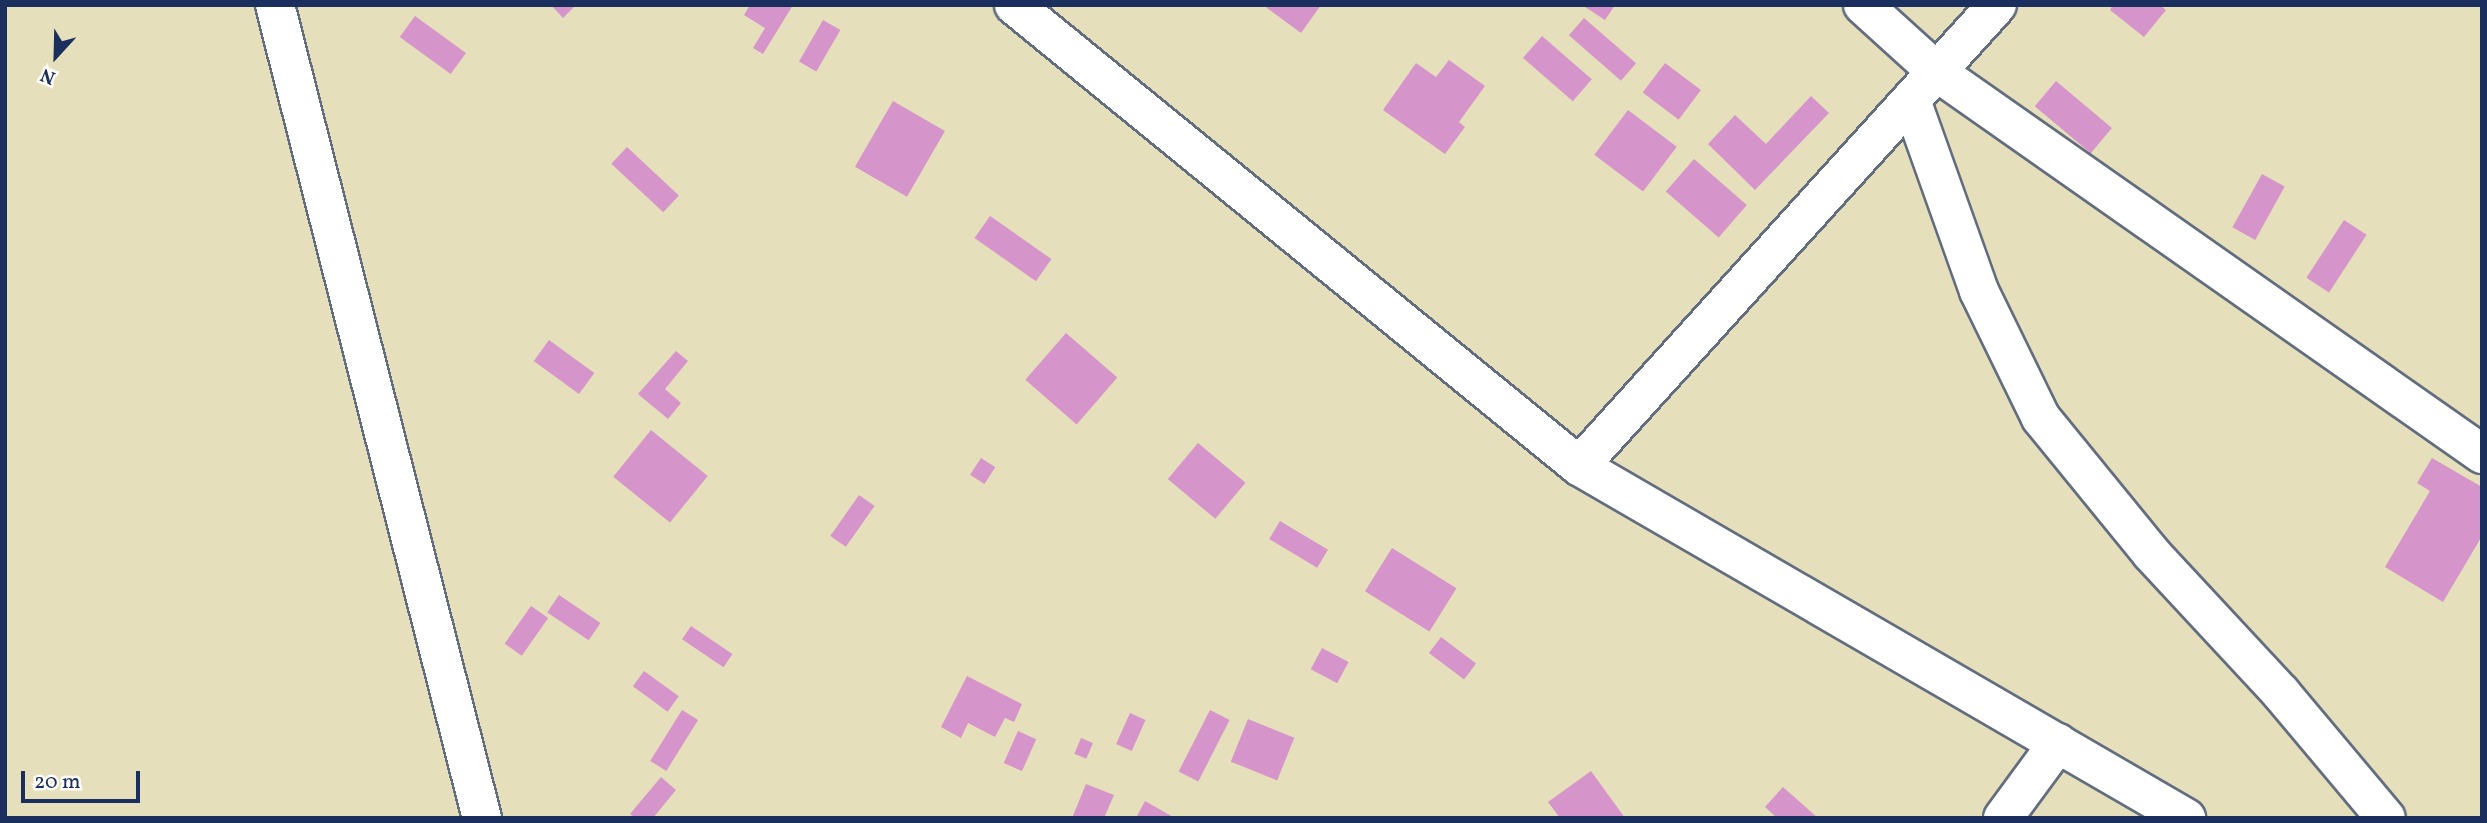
<!DOCTYPE html>
<html>
<head>
<meta charset="utf-8">
<style>
	body { margin:0 }
	#map { position:relative; width:2487px; height:823px; overflow:hidden; background:#e6dfbb; font-family:Vollkorn,serif }
	div>[style] { position:absolute }
	.building>* { inset:0; background:#d695ca; transform-origin:0 0 }
	.roads { filter:drop-shadow(2px 0 #626d7f) drop-shadow(-2px 0 #626d7f) drop-shadow(0 2px #626d7f) drop-shadow(0 -2px #626d7f) }
	.street>* { height:38px; margin:-19px; padding:0 19px; transform-origin:19px; border-radius:19px; background:#fff }
	span { translate:-50% -50%; white-space:nowrap; text-align:center; line-height:1.15; -webkit-text-stroke:5px #fdfcf7; paint-order:stroke }
	.frame { position:absolute; inset:0; border:7px solid #1b2f5e; pointer-events:none }
	.north { position:absolute; left:21px; top:21px; width:70px; height:70px; -webkit-text-stroke:5px #fdfcf7; paint-order:stroke; rotate:202deg; font-size:19px; font-weight:700; line-height:28px; text-align:center; color:#1b2f5e }
	.north::after { content:''; display:block; margin:auto; width:24px; height:32px; background:#1b2f5e; clip-path:polygon(50% 0,100% 100%,50% 72%,0 100%) }
	.scale { position:absolute; left:21px; top:771px; width:119px; height:32px; box-sizing:border-box; border:4px solid #1b2f5e; border-top:0; padding-left:9px; font-size:21px; line-height:24px; white-space:nowrap; color:#1b2f5e; -webkit-text-stroke:5px #fdfcf7; paint-order:stroke }
</style>
</head>
<body>
<div id="map">
	<div class="building">
		<i style="clip-path:polygon(551px 5px,576px 5px,563px 18px)"></i>
		<i style="clip-path:polygon(750px 5px,793px 5px,763px 54px,753px 48px,765px 28px,744px 15px)"></i>
		<i style="clip-path:polygon(1263px 5px,1321px 5px,1301px 33px)"></i>
		<i style="clip-path:polygon(1582px 5px,1615px 5px,1605px 20px)"></i>
		<i style="clip-path:polygon(2113px 5px,2160px 5px,2166px 10px,2144px 37px,2110px 10px)"></i>
		<i style="left:415px;top:16px;width:63px;height:26px;rotate:36deg"></i>
		<i style="left:1584px;top:18px;width:69px;height:23px;rotate:41deg"></i>
		<i style="left:823px;top:20px;width:20px;height:48px;rotate:30deg"></i>
		<i style="left:1542px;top:36px;width:66px;height:29px;rotate:41deg"></i>
		<i style="clip-path:polygon(1449px 60px,1485px 86px,1459px 122px,1465px 127px,1445px 154px,1383px 110px,1416px 63px,1436px 77px)"></i>
		<i style="left:1665px;top:63px;width:45px;height:37px;rotate:37deg"></i>
		<i style="left:2056px;top:81px;width:73px;height:33px;rotate:40deg"></i>
		<i style="clip-path:polygon(1811px 96px,1829px 113px,1755px 190px,1708px 144px,1735px 115px,1766px 144px)"></i>
		<i style="left:893px;top:101px;width:60px;height:76px;rotate:30deg"></i>
		<i style="left:1628px;top:110px;width:61px;height:56px;rotate:37deg"></i>
		<i style="left:627px;top:147px;width:71px;height:23px;rotate:43deg"></i>
		<i style="left:1694px;top:159px;width:70px;height:43px;rotate:41deg"></i>
		<i style="left:2262px;top:174px;width:26px;height:61px;rotate:29deg"></i>
		<i style="left:990px;top:216px;width:75px;height:27px;rotate:35deg"></i>
		<i style="left:2344px;top:220px;width:27px;height:69px;rotate:33deg"></i>
		<i style="left:1066px;top:333px;width:68px;height:62px;rotate:41deg"></i>
		<i style="left:549px;top:340px;width:56px;height:26px;rotate:36deg"></i>
		<i style="clip-path:polygon(676px 351px,688px 361px,665px 389px,681px 403px,668px 419px,638px 394px)"></i>
		<i style="left:651px;top:430px;width:73px;height:60px;rotate:39deg"></i>
		<i style="left:1198px;top:443px;width:62px;height:47px;rotate:40deg"></i>
		<i style="left:981px;top:458px;width:17px;height:20px;rotate:33deg"></i>
		<i style="clip-path:polygon(2432px 458px,2482px 487px,2482px 536px,2443px 602px,2385px 567px,2430px 491px,2417px 483px)"></i>
		<i style="left:859px;top:495px;width:19px;height:50px;rotate:35deg"></i>
		<i style="left:1280px;top:521px;width:56px;height:21px;rotate:31deg"></i>
		<i style="left:1392px;top:548px;width:76px;height:51px;rotate:32deg"></i>
		<i style="left:559px;top:595px;width:50px;height:21px;rotate:34deg"></i>
		<i style="left:531px;top:606px;width:21px;height:46px;rotate:35deg"></i>
		<i style="left:691px;top:626px;width:50px;height:16px;rotate:34deg"></i>
		<i style="left:1441px;top:637px;width:44px;height:20px;rotate:37deg"></i>
		<i style="left:1322px;top:648px;width:30px;height:24px;rotate:28deg"></i>
		<i style="left:644px;top:671px;width:43px;height:19px;rotate:36deg"></i>
		<i style="clip-path:polygon(967px 676px,1022px 704px,1014px 722px,1005px 718px,995px 737px,968px 723px,961px 738px,941px 727px)"></i>
		<i style="left:682px;top:710px;width:19px;height:60px;rotate:32deg"></i>
		<i style="left:1210px;top:710px;width:22px;height:69px;rotate:27deg"></i>
		<i style="left:1130px;top:713px;width:17px;height:34px;rotate:24deg"></i>
		<i style="left:1248px;top:719px;width:50px;height:46px;rotate:22deg"></i>
		<i style="left:1018px;top:731px;width:20px;height:35px;rotate:24deg"></i>
		<i style="left:1081px;top:738px;width:13px;height:17px;rotate:23deg"></i>
		<i style="clip-path:polygon(1591px 771px,1625px 818px,1560px 818px,1548px 802px)"></i>
		<i style="clip-path:polygon(661px 777px,676px 790px,653px 818px,635px 818px,630px 814px)"></i>
		<i style="clip-path:polygon(1086px 784px,1114px 795px,1104px 818px,1072px 818px)"></i>
		<i style="clip-path:polygon(1783px 787px,1818px 818px,1777px 818px,1765px 807px)"></i>
		<i style="clip-path:polygon(1145px 801px,1175px 818px,1136px 818px)"></i>
	</div>
	<div class="roads">
		<div class="street">
			<i style="left:275px;top:5px;width:839px;rotate:75.72deg"></i>
			<i style="left:1014px;top:5px;width:729px;rotate:39.21deg"></i>
			<i style="left:1579px;top:466px;width:702px;rotate:30.11deg"></i>
			<i style="left:1863px;top:5px;width:100px;rotate:42.2deg"></i>
			<i style="left:1937px;top:72px;width:666px;rotate:35.03deg"></i>
			<i style="left:1911px;top:100px;width:203px;rotate:70.4deg"></i>
			<i style="left:1979px;top:291px;width:141px;rotate:64deg"></i>
			<i style="left:2041px;top:418px;width:174px;rotate:50.8deg"></i>
			<i style="left:2151px;top:553px;width:191px;rotate:47.1deg"></i>
			<i style="left:2281px;top:693px;width:163px;rotate:50deg"></i>
			<i style="left:1579px;top:466px;width:622px;rotate:-47.8deg"></i>
			<i style="left:2003px;top:818px;width:93px;rotate:-53.7deg"></i>
		</div>
	</div>
	<div class="frame"></div>
	<div class="north">N</div>
	<div class="scale">20 m</div>
</div>
</body>
</html>
